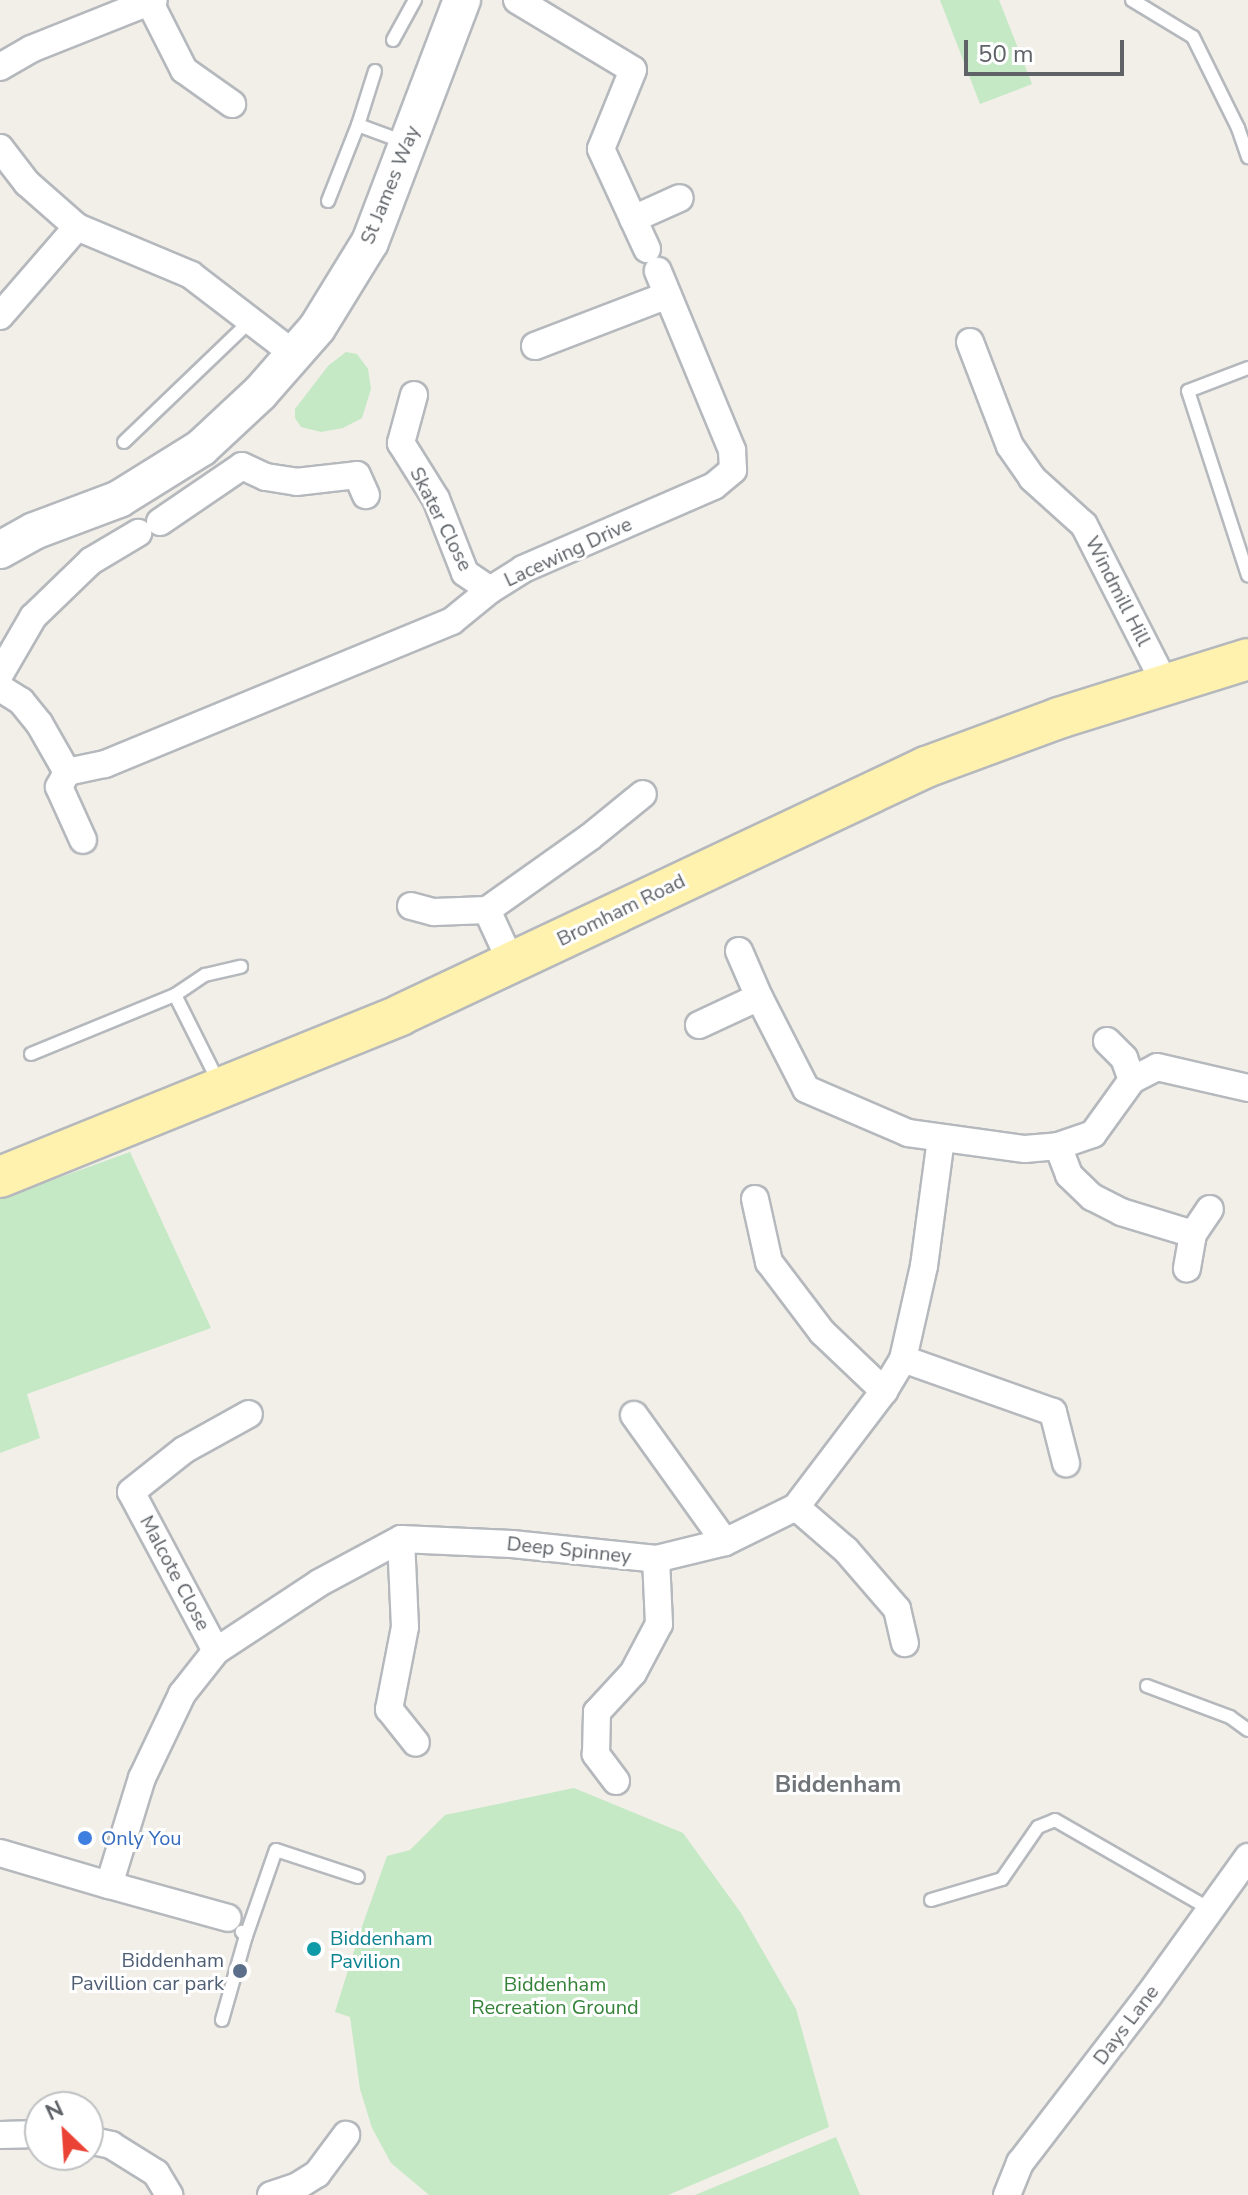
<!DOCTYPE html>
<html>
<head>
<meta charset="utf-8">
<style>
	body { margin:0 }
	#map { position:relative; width:1248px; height:2195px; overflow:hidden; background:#f1efe8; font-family:"Nunito Sans",sans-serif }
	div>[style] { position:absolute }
	.green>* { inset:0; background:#c5e8c5 }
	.roads { filter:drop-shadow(2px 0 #b5b8bc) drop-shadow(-2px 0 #b5b8bc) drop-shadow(0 2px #b5b8bc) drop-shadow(0 -2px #b5b8bc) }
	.lane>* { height:12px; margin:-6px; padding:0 6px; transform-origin:6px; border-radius:6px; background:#fff }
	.street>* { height:26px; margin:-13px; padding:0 13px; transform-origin:13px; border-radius:13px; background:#fff }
	.secondary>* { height:36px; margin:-18px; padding:0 18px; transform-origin:18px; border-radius:18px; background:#fff }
	.primary>* { height:40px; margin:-20px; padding:0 20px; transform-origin:20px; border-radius:20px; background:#fff2af }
	.dots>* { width:22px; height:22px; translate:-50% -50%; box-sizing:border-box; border:4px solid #fff; border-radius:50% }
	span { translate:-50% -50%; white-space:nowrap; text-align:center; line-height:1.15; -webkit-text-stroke:6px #fff; paint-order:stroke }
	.street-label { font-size:20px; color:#5f6368 }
	.shop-label { font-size:20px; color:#366cbe }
	.left { translate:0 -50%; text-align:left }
	.culture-label { font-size:20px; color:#0d838f }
	.service-label { font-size:20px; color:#4e5e75 }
	.right { translate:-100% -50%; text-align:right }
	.park-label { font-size:20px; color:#348238 }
	.quarter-label { font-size:24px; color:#70757a; font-weight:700 }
	.north { position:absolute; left:24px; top:2091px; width:80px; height:80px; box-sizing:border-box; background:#fff; border:2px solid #bfc1c3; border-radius:50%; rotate:335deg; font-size:22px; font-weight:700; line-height:32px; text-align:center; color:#5f6368 }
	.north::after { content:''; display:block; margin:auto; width:28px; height:36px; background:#ea4335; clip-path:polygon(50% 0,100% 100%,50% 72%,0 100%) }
	.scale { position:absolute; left:964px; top:40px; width:160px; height:36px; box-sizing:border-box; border:4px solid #5f6368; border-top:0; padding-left:10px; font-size:24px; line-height:28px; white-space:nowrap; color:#5f6368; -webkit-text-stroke:6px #fff; paint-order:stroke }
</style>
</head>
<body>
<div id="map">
	<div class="green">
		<i style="clip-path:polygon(940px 0,999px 0,1032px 84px,980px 104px)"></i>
		<i style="clip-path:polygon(346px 352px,357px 354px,368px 369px,371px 389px,362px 418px,343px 428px,321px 432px,301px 427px,295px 418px,295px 409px,328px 366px)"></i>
		<i style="clip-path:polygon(130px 1152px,211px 1328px,27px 1394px,40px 1438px,0 1453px,0 1199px)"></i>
		<i style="clip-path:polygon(574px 1788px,683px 1833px,741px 1913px,796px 2009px,829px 2127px,668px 2195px,429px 2195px,391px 2163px,372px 2128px,360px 2089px,350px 2017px,335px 2012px,359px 1935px,387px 1856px,410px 1850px,445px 1815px)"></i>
		<i style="clip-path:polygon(836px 2137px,860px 2195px,695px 2195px)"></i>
	</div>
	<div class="roads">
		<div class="lane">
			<i style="left:1132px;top:0;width:71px;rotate:31.2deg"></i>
			<i style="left:1193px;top:37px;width:102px;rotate:63.7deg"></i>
			<i style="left:1238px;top:128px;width:31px;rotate:71deg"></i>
			<i style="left:393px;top:40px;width:46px;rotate:-61.2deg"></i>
			<i style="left:375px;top:71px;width:57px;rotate:107.5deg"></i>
			<i style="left:358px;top:125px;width:49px;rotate:20.3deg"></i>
			<i style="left:328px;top:201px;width:82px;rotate:-68.5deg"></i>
			<i style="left:1248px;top:368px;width:64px;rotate:159deg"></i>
			<i style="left:1188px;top:391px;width:194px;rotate:72deg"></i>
			<i style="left:124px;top:442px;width:175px;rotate:-43.8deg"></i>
			<i style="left:175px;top:995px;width:36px;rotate:-34deg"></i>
			<i style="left:205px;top:975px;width:37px;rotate:-13deg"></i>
			<i style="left:31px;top:1054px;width:156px;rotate:-22.3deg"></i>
			<i style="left:175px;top:995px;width:98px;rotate:63.4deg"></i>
			<i style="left:1147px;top:1686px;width:89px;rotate:20.5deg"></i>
			<i style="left:1230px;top:1717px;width:22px;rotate:36deg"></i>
			<i style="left:931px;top:1900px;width:74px;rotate:-16.5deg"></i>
			<i style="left:1002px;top:1879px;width:63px;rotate:-55.3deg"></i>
			<i style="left:1038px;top:1827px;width:18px;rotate:-22deg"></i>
			<i style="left:1055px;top:1820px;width:179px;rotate:29.9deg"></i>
			<i style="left:246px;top:1936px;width:91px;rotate:-70.8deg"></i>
			<i style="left:276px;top:1850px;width:86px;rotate:18.2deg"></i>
			<i style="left:222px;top:2020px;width:87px;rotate:-74.1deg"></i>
			<i style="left:246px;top:1936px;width:6px;rotate:-135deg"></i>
		</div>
		<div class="street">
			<i style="left:517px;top:0;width:135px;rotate:31.1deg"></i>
			<i style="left:633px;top:70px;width:85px;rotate:112.1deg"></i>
			<i style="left:601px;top:149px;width:110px;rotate:65.3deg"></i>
			<i style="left:150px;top:3px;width:75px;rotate:63.1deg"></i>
			<i style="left:184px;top:70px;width:59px;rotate:35.3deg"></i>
			<i style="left:0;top:67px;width:36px;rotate:-30deg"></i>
			<i style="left:31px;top:49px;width:132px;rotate:-21.7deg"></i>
			<i style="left:0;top:148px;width:44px;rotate:52.4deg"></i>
			<i style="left:27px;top:183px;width:67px;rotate:41.3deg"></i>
			<i style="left:633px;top:219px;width:51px;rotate:-24.1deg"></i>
			<i style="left:0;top:316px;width:118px;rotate:-49.1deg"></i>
			<i style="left:77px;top:227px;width:124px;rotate:22.8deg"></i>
			<i style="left:191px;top:275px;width:130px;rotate:37.5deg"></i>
			<i style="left:970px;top:342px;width:111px;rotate:69deg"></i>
			<i style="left:1010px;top:446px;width:39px;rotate:55deg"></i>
			<i style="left:1032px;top:478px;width:70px;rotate:42.1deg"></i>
			<i style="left:1084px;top:525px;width:178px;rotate:63deg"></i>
			<i style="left:535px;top:346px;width:142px;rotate:-21deg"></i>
			<i style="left:414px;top:395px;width:50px;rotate:105.2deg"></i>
			<i style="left:401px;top:443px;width:66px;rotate:58deg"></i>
			<i style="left:436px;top:499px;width:79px;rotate:68.6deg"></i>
			<i style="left:465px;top:573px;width:30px;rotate:34deg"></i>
			<i style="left:160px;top:522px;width:99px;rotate:-34.3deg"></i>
			<i style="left:242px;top:466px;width:26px;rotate:25deg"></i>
			<i style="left:266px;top:477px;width:30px;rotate:9deg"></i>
			<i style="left:296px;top:482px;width:61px;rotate:-6.5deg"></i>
			<i style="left:357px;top:475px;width:22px;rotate:66deg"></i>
			<i style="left:0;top:674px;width:66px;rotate:-59.9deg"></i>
			<i style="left:33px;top:617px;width:81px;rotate:-44deg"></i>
			<i style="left:91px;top:561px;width:55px;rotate:-30.8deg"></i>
			<i style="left:0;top:688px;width:25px;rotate:32deg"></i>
			<i style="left:21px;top:701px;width:28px;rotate:51deg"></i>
			<i style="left:39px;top:723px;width:56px;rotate:60.3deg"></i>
			<i style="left:67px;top:772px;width:39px;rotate:-12deg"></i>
			<i style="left:105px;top:764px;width:375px;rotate:-22.4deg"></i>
			<i style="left:452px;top:621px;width:49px;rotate:-39.2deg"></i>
			<i style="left:490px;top:590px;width:39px;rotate:-32deg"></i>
			<i style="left:523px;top:569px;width:208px;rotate:-23.5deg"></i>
			<i style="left:714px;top:486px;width:25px;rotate:-40deg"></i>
			<i style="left:733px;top:470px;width:20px;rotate:-93deg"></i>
			<i style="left:732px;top:450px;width:194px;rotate:-112.5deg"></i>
			<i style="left:67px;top:772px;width:17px;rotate:118deg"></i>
			<i style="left:59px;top:787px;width:58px;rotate:65.6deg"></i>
			<i style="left:411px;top:906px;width:24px;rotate:15deg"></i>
			<i style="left:434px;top:912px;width:53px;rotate:-2.2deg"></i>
			<i style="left:739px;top:951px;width:50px;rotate:66.5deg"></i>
			<i style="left:511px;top:962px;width:57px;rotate:-114.8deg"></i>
			<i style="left:487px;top:910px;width:126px;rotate:-35.3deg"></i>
			<i style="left:590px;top:837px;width:68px;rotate:-39.1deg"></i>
			<i style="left:699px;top:1025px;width:66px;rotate:-25deg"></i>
			<i style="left:759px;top:997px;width:103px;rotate:62.9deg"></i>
			<i style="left:806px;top:1089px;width:111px;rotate:23.3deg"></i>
			<i style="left:908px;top:1133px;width:118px;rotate:7.8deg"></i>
			<i style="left:1025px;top:1149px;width:33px;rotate:-5deg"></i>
			<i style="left:1058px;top:1146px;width:37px;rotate:-19deg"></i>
			<i style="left:1093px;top:1134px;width:67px;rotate:-54.2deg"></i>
			<i style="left:1132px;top:1080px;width:28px;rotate:-27deg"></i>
			<i style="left:1157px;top:1067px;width:93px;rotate:13deg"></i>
			<i style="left:1107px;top:1041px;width:24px;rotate:45deg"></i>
			<i style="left:1124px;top:1058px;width:23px;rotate:70deg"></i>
			<i style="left:1058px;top:1146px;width:31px;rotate:69deg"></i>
			<i style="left:1069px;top:1175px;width:32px;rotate:44deg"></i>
			<i style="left:1092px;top:1197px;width:33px;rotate:27deg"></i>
			<i style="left:1121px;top:1212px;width:75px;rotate:17deg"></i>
			<i style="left:1193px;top:1234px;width:35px;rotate:100deg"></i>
			<i style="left:755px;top:1199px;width:65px;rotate:77.5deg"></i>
			<i style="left:769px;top:1262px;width:88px;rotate:52.9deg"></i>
			<i style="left:822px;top:1332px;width:86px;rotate:43.6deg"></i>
			<i style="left:1193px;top:1234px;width:30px;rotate:-56deg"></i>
			<i style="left:903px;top:1359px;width:159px;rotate:19.5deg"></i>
			<i style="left:1053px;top:1412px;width:53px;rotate:75.7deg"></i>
			<i style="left:634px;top:1415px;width:156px;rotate:54.4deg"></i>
			<i style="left:796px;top:1507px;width:66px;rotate:40.7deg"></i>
			<i style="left:846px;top:1550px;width:78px;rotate:49.2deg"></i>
			<i style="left:897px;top:1609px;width:35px;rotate:77deg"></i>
			<i style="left:401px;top:1539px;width:88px;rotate:87.4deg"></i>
			<i style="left:405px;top:1627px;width:84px;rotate:101deg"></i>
			<i style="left:389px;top:1709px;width:43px;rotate:51.5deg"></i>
			<i style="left:216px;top:1651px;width:180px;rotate:-118.1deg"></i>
			<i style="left:131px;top:1492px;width:68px;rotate:-38.4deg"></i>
			<i style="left:184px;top:1450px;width:74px;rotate:-29deg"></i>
			<i style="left:616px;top:1781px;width:34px;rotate:-127deg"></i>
			<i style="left:596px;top:1754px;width:42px;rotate:-88.6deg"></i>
			<i style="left:597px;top:1712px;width:53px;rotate:-47.3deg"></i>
			<i style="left:633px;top:1673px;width:55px;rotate:-62deg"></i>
			<i style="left:659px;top:1624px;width:65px;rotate:-92.6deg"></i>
			<i style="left:0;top:1853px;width:114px;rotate:16.4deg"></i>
			<i style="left:109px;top:1885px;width:112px;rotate:-72.9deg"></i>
			<i style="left:142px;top:1778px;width:93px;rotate:-64.5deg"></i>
			<i style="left:182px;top:1694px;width:55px;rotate:-51.7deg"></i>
			<i style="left:216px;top:1651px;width:123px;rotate:-33.4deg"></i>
			<i style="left:319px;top:1583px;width:93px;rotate:-28.2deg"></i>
			<i style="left:401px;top:1539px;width:111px;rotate:2.6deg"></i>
			<i style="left:512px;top:1544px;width:145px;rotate:5.9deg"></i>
			<i style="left:656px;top:1559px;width:71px;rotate:-13.8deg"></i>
			<i style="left:725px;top:1542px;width:79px;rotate:-26.2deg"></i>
			<i style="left:796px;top:1507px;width:146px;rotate:-52.8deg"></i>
			<i style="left:884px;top:1391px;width:37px;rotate:-59deg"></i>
			<i style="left:903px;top:1359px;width:95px;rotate:-77.3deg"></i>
			<i style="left:924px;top:1266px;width:129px;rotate:-82.4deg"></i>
			<i style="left:109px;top:1885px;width:123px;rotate:15.5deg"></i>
			<i style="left:0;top:2135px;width:40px;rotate:-1.4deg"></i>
			<i style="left:88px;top:2140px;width:24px;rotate:12deg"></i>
			<i style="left:111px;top:2145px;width:53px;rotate:31.9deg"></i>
			<i style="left:156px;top:2173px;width:26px;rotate:59deg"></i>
			<i style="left:271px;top:2195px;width:26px;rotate:-18deg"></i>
			<i style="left:296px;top:2187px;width:25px;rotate:-32deg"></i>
			<i style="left:317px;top:2174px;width:49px;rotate:-53.4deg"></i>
			<i style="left:1007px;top:2195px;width:35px;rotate:-68deg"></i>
			<i style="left:1020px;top:2163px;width:212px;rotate:-52.5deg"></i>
			<i style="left:1149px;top:1995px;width:170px;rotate:-54.3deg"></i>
		</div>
		<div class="secondary">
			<i style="left:0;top:550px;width:39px;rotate:-29deg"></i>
			<i style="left:34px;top:531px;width:91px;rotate:-20.6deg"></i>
			<i style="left:119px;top:499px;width:97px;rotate:-31.9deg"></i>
			<i style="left:201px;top:448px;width:81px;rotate:-43deg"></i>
			<i style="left:260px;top:393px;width:86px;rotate:-48.8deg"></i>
			<i style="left:317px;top:328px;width:101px;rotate:-58.4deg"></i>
			<i style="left:370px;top:242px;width:259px;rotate:-69.2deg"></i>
		</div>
		<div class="primary">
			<i style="left:0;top:1177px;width:432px;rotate:-22deg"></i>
			<i style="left:400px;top:1015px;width:582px;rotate:-25.24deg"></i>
			<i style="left:926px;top:767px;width:142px;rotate:-20.2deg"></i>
			<i style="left:1059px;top:718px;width:198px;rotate:-17.3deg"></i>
		</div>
	</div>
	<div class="dots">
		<i style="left:85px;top:1838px;background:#3f7fe0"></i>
		<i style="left:314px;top:1949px;background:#0f9aa8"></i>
		<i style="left:240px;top:1971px;background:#5c6f8a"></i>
	</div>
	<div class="street-label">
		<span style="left:390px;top:185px;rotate:-68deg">St James Way</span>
		<span style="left:441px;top:519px;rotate:63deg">Skater Close</span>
		<span style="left:568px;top:552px;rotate:-25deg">Lacewing Drive</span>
		<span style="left:1118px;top:591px;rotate:63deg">Windmill Hill</span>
		<span style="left:621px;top:910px;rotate:-26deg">Bromham Road</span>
		<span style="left:569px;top:1550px;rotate:6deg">Deep Spinney</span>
		<span style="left:175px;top:1573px;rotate:62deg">Malcote Close</span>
		<span style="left:1126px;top:2025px;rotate:-53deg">Days Lane</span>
	</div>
	<div class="shop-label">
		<span class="left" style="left:101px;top:1838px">Only You</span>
	</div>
	<div class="culture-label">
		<span class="left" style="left:330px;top:1950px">Biddenham<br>Pavilion</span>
	</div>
	<div class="service-label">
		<span class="right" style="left:224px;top:1972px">Biddenham<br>Pavillion car park</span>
	</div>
	<div class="park-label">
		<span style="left:555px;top:1996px">Biddenham<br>Recreation Ground</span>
	</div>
	<div class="quarter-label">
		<span style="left:838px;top:1785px">Biddenham</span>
	</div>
	<div class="north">N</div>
	<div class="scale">50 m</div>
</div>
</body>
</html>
